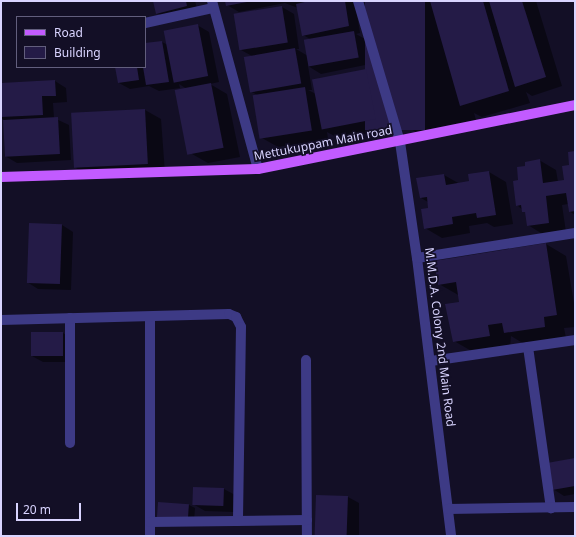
<!DOCTYPE html>
<html>
<head>
<meta charset="utf-8">
<style>
	body { margin:0 }
	#map { position:relative; width:576px; height:537px; overflow:hidden; background:#130f26; font-family:"Noto Sans",sans-serif }
	div>[style] { position:absolute }
	.shadow>* { inset:0; background:#0007 }
	.building>* { inset:0; background:#241b47; transform-origin:0 0 }
	.minor>* { height:10px; margin:-5px; padding:0 5px; transform-origin:5px; border-radius:5px; background:#3d3a85 }
	.major>* { height:10px; margin:-5px; padding:0 5px; transform-origin:5px; border-radius:5px; background:#c25bff }
	span { translate:-50% -50%; white-space:nowrap; text-align:center; line-height:1.15; -webkit-text-stroke:3.5px #130f26; paint-order:stroke }
	.street-label { font-size:12px; color:#d9d4ff }
	.frame { position:absolute; inset:0; border:2px solid #d9d4ff; pointer-events:none }
	.legend { position:absolute; left:16px; top:16px; width:130px; height:52px; box-sizing:border-box; background:#130f26; border:1px solid #625e7d; margin:0; padding:5px 7px; list-style:none; font-size:12px; color:#d9d4ff }
	.legend li { display:flex; align-items:center; gap:8px; height:20px }
	.legend b { width:20px; border:1px solid #625e7d }
	.scale { position:absolute; left:16px; top:503px; width:65px; height:18px; box-sizing:border-box; border:2px solid #d9d4ff; border-top:0; padding-left:5px; font-size:12px; line-height:14px; white-space:nowrap; color:#d9d4ff; -webkit-text-stroke:3px #130f26; paint-order:stroke }
</style>
</head>
<body>
<div id="map">
	<div class="shadow">
		<i style="clip-path:polygon(154px 1px,195px 1px,198px 12px,169px 20px,157px 13px)"></i>
		<i style="clip-path:polygon(227px 1px,355px 2px,360px 33px,356px 34px,365px 39px,370px 64px,321px 74px,308px 66px,312px 90px,308px 90px,316px 94px,366px 70px,382px 80px,392px 128px,340px 139px,327px 132px,328px 139px,278px 147px,262px 138px,259px 96px,250px 91px,252px 56px,241px 50px,282px 7px,294px 14px,299px 49px,296px 49px,308px 56px,312px 40px,303px 35px,298px 8px,285px 3px,239px 12px,227px 5px)"></i>
		<i style="clip-path:polygon(366px 1px,536px 1px,562px 86px,532px 96px,526px 92px,530px 103px,482px 117px,474px 113px,476px 120px,423px 136px,402px 124px)"></i>
		<i style="clip-path:polygon(197px 25px,209px 32px,219px 82px,210px 84px,227px 94px,240px 157px,208px 163px,192px 154px,187px 89px,179px 84px,180px 88px,159px 91px,149px 86px,130px 89px,119px 83px,116px 67px,145px 67px,162px 42px,168px 45px)"></i>
		<i style="clip-path:polygon(55px 81px,66px 88px,67px 102px,53px 103px,54px 118px,69px 125px,71px 160px,17px 163px,5px 156px,4px 120px,1px 118px,1px 84px)"></i>
		<i style="clip-path:polygon(145px 110px,161px 119px,165px 173px,92px 178px,76px 168px)"></i>
		<i style="clip-path:polygon(575px 152px,575px 215px,569px 211px,568px 204px,562px 205px,566px 232px,544px 235px,528px 225px,526px 213px,517px 205px,520px 181px,526px 167px,539px 160px,556px 170px,558px 182px,565px 181px)"></i>
		<i style="clip-path:polygon(489px 172px,506px 182px,513px 224px,494px 227px,487px 223px,469px 226px,470px 233px,442px 238px,425px 228px,429px 209px,428px 202px,421px 198px,444px 175px,460px 184px,471px 182px)"></i>
		<i style="clip-path:polygon(62px 225px,73px 232px,71px 290px,38px 289px,27px 282px)"></i>
		<i style="clip-path:polygon(546px 244px,566px 256px,575px 309px,575px 327px,564px 328px,566px 338px,526px 345px,511px 336px,510px 347px,475px 353px,454px 341px,460px 296px,439px 284px)"></i>
		<i style="clip-path:polygon(63px 333px,74px 340px,74px 362px,43px 362px,32px 356px)"></i>
		<i style="clip-path:polygon(575px 459px,575px 494px,564px 496px,553px 489px)"></i>
		<i style="clip-path:polygon(224px 489px,235px 495px,234px 512px,205px 511px,193px 504px)"></i>
		<i style="clip-path:polygon(348px 497px,359px 503px,359px 536px,316px 536px)"></i>
		<i style="clip-path:polygon(159px 503px,189px 505px,195px 508px,194px 521px)"></i>
	</div>
	<div class="building">
		<i style="clip-path:polygon(153px 1px,186px 1px,187px 6px,156px 14px)"></i>
		<i style="clip-path:polygon(225px 1px,247px 1px,247px 2px,226px 6px)"></i>
		<i style="clip-path:polygon(309px 1px,345px 1px,349px 26px,302px 36px,296px 4px)"></i>
		<i style="left:365px;top:1px;width:60px;height:129px"></i>
		<i style="clip-path:polygon(430px 1px,483px 1px,509px 91px,460px 106px)"></i>
		<i style="clip-path:polygon(489px 1px,522px 1px,546px 77px,515px 87px)"></i>
		<i style="left:282px;top:6px;width:37px;height:49px;rotate:81deg"></i>
		<i style="left:198px;top:24px;width:53px;height:35px;rotate:79deg"></i>
		<i style="left:354px;top:31px;width:27px;height:51px;rotate:80deg"></i>
		<i style="clip-path:polygon(162px 41px,169px 82px,146px 85px,143px 67px,145px 43px)"></i>
		<i style="left:295px;top:48px;width:36px;height:52px;rotate:80deg"></i>
		<i style="clip-path:polygon(115px 67px,137px 67px,139px 80px,118px 83px)"></i>
		<i style="left:366px;top:69px;width:51px;height:55px;rotate:79deg"></i>
		<i style="clip-path:polygon(55px 80px,56px 96px,42px 96px,43px 115px,1px 117px,1px 83px)"></i>
		<i style="left:211px;top:83px;width:66px;height:37px;rotate:79deg"></i>
		<i style="left:305px;top:87px;width:44px;height:53px;rotate:81deg"></i>
		<i style="left:145px;top:109px;width:55px;height:74px;rotate:87deg"></i>
		<i style="left:58px;top:117px;width:37px;height:55px;rotate:87deg"></i>
		<i style="clip-path:polygon(575px 151px,575px 211px,569px 212px,566px 193px,546px 196px,549px 223px,527px 226px,525px 212px,522px 212px,521px 205px,516px 206px,513px 181px,518px 180px,517px 167px,525px 166px,525px 162px,540px 159px,543px 183px,564px 180px,562px 166px,569px 165px,568px 152px)"></i>
		<i style="clip-path:polygon(489px 171px,496px 215px,477px 218px,476px 213px,452px 217px,453px 224px,424px 229px,421px 209px,428px 208px,427px 197px,420px 198px,416px 178px,444px 174px,446px 185px,469px 181px,468px 174px)"></i>
		<i style="left:29px;top:223px;width:33px;height:60px;rotate:2deg"></i>
		<i style="clip-path:polygon(546px 243px,557px 315px,544px 317px,545px 327px,504px 333px,502px 323px,488px 325px,490px 336px,453px 342px,445px 304px,459px 302px,456px 282px,438px 285px,434px 261px)"></i>
		<i style="left:31px;top:332px;width:32px;height:24px"></i>
		<i style="clip-path:polygon(575px 458px,575px 486px,552px 490px,547px 463px)"></i>
		<i style="left:193px;top:487px;width:31px;height:18px;rotate:2deg"></i>
		<i style="left:316px;top:495px;width:32px;height:41px;rotate:2deg"></i>
		<i style="left:158px;top:502px;width:31px;height:15px;rotate:4deg"></i>
	</div>
	<div class="minor">
		<i style="left:212px;top:1px;width:174px;rotate:74.7deg"></i>
		<i style="left:358px;top:1px;width:147px;rotate:73.4deg"></i>
		<i style="left:400px;top:142px;width:117px;rotate:81.7deg"></i>
		<i style="left:417px;top:258px;width:280px;rotate:83deg"></i>
		<i style="left:145px;top:23px;width:70px;rotate:-12.4deg"></i>
		<i style="left:417px;top:258px;width:160px;rotate:-9deg"></i>
		<i style="left:150px;top:317px;width:219px;rotate:90deg"></i>
		<i style="left:70px;top:318px;width:125px;rotate:90deg"></i>
		<i style="left:1px;top:320px;width:228px;rotate:-1.5deg"></i>
		<i style="left:229px;top:314px;width:8px;rotate:23deg"></i>
		<i style="left:236px;top:317px;width:11px;rotate:63deg"></i>
		<i style="left:241px;top:327px;width:194px;rotate:90.9deg"></i>
		<i style="left:528px;top:347px;width:163px;rotate:81.9deg"></i>
		<i style="left:306px;top:360px;width:176px;rotate:89.7deg"></i>
		<i style="left:431px;top:361px;width:146px;rotate:-8.3deg"></i>
		<i style="left:448px;top:509px;width:127px;rotate:-0.9deg"></i>
		<i style="left:150px;top:522px;width:157px;rotate:-0.7deg"></i>
	</div>
	<div class="major">
		<i style="left:1px;top:177px;width:257px;rotate:-1.8deg"></i>
		<i style="left:258px;top:169px;width:323px;rotate:-11.4deg"></i>
	</div>
	<div class="street-label">
		<span style="left:323px;top:143px;rotate:-11deg">Mettukuppam Main road</span>
		<span style="left:440px;top:337px;rotate:83deg">M.M.D.A. Colony 2nd Main Road</span>
	</div>
	<div class="frame"></div>
	<ul class="legend">
	<li><b style="height:5px;background:#c25bff"></b>Road</li>
	<li><b style="height:11px;background:#241b47"></b>Building</li>
	</ul>
	<div class="scale">20 m</div>
</div>
</body>
</html>
